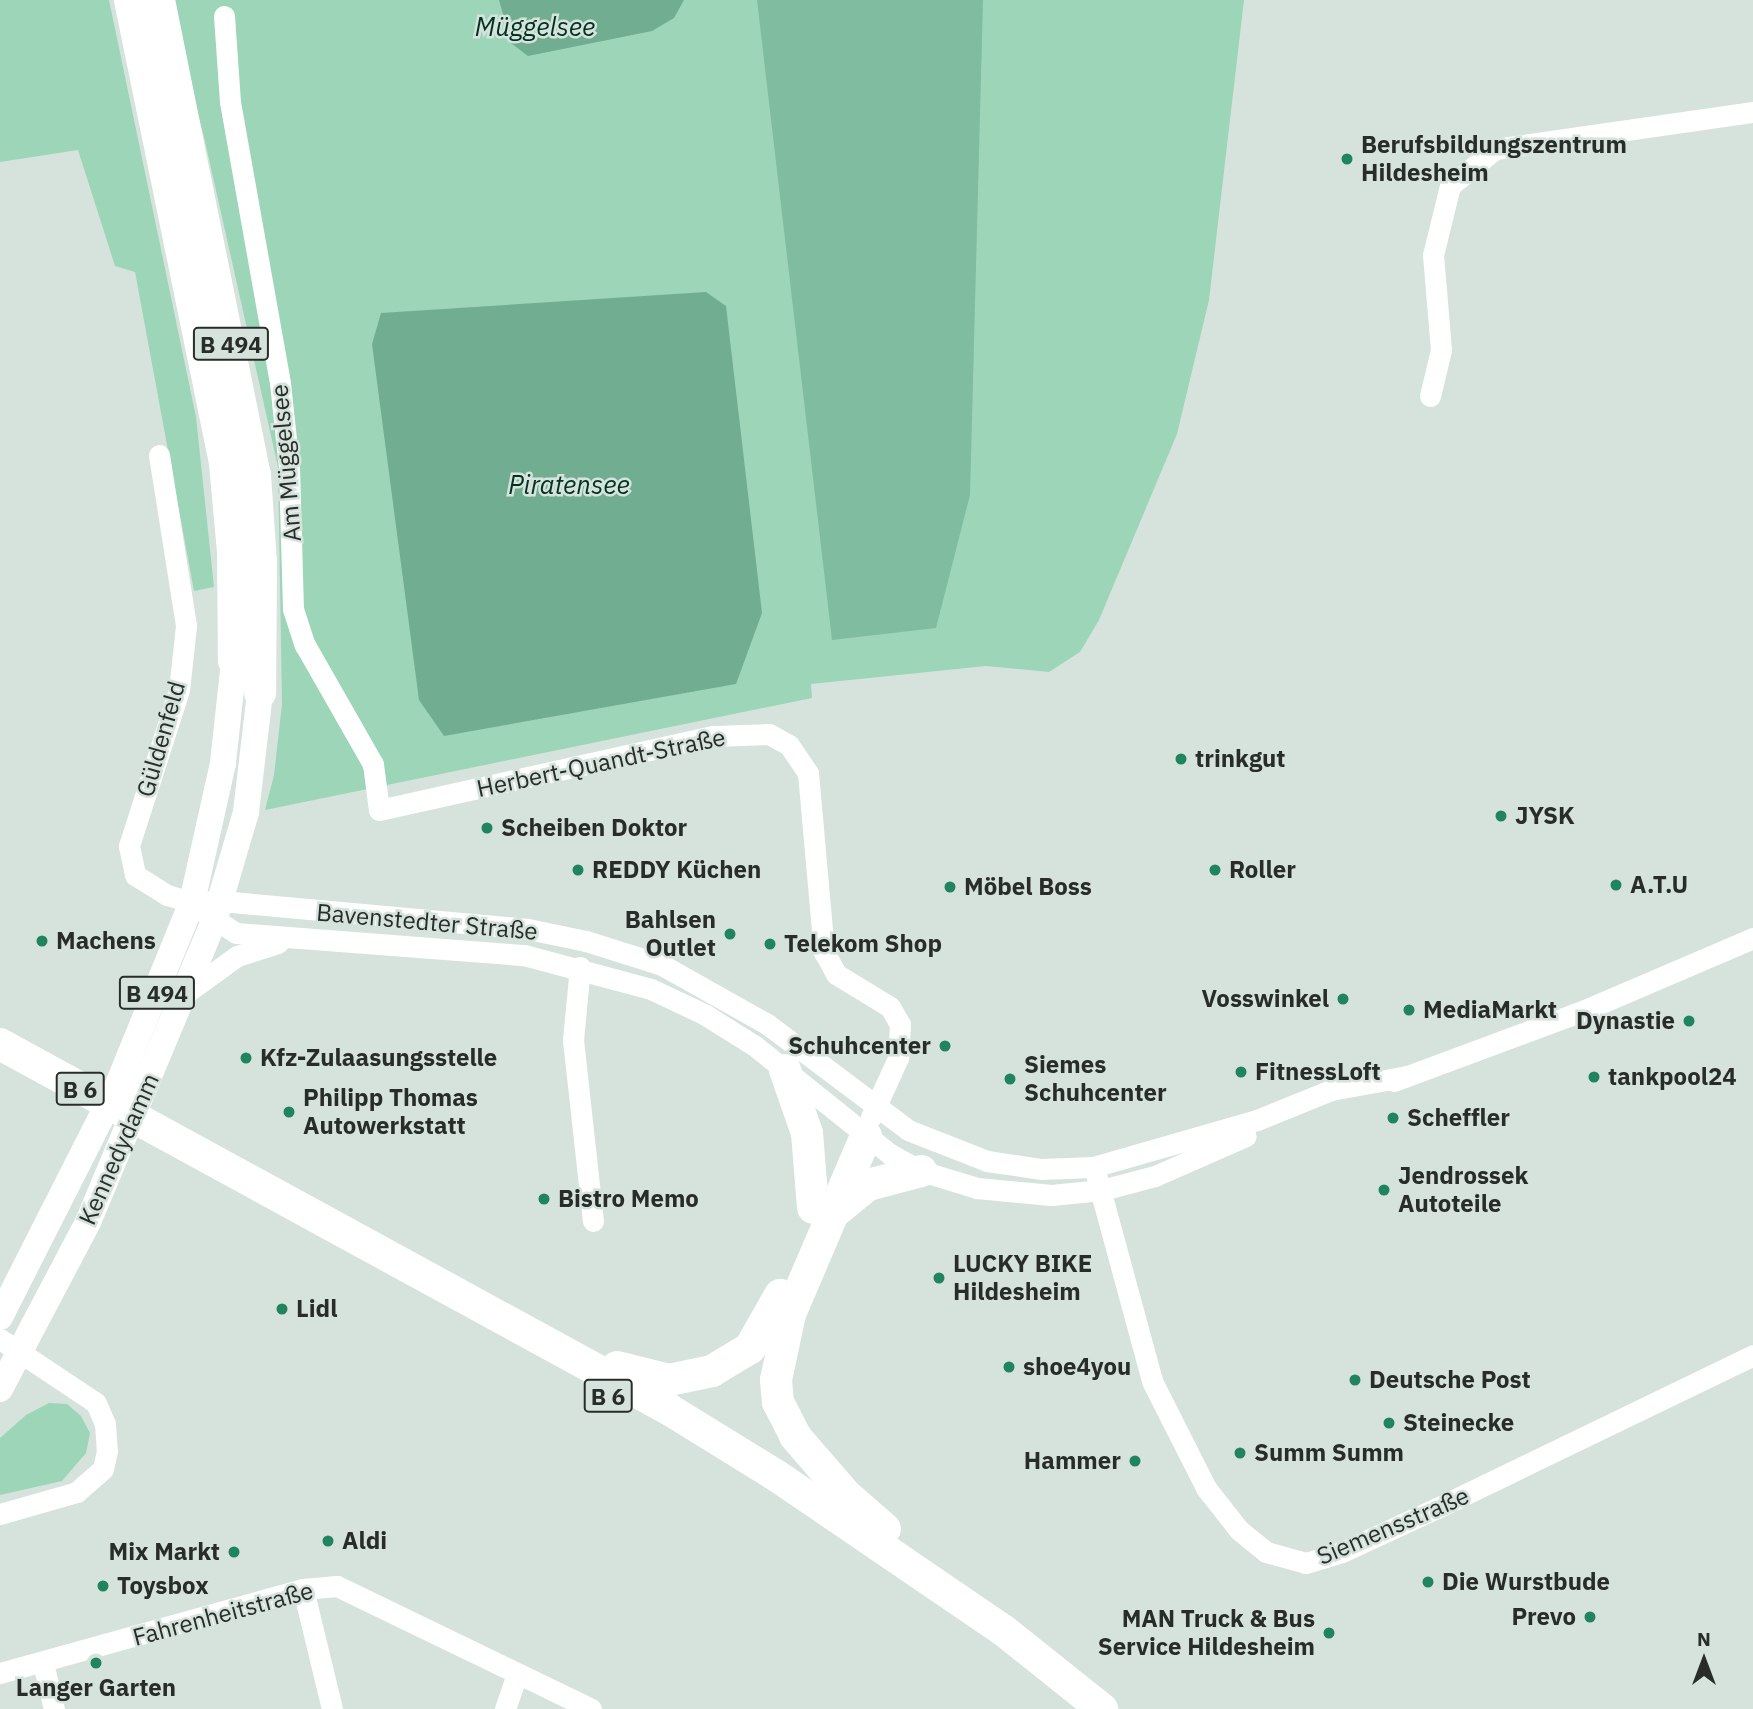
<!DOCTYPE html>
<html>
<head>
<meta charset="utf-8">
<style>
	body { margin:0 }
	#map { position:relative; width:1753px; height:1709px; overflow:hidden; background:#d6e3dc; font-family:"IBM Plex Sans",sans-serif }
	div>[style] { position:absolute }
	.green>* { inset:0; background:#9dd5b9 }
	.forest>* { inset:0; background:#80bc9f }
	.water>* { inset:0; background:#71ad90 }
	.minor>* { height:21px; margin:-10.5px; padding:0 10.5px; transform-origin:10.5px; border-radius:10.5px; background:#fff }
	.major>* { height:26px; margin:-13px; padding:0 13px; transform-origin:13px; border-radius:13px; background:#fff }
	.highway>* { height:32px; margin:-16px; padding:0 16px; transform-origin:16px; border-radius:16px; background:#fff }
	.dots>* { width:19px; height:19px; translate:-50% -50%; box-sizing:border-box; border:4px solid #d6e3dc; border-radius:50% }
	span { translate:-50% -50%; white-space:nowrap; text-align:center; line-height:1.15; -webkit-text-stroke:5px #d6e3dc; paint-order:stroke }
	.shield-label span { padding:2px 5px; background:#d6e3dc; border:2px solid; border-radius:5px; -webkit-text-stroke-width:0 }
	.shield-label { font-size:23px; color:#282d2a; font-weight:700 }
	.poi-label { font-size:24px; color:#282d2a; font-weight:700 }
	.left { translate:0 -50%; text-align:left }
	.right { translate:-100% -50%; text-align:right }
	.street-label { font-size:24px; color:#282d2a }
	.water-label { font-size:26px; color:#003320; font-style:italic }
	.north { position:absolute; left:1669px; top:1625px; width:70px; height:70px; -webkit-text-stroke:5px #d6e3dc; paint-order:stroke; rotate:0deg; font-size:19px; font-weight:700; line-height:28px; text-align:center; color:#282d2a }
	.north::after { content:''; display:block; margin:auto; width:24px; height:32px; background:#282d2a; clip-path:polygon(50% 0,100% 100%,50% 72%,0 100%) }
</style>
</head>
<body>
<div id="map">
	<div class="green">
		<i style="clip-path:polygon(0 0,109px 0,196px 417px,214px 587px,194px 591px,135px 272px,115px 266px,78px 150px,0 162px)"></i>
		<i style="clip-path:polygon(168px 0,1244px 0,1209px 300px,1177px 434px,1099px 620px,1080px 652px,1049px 672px,986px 666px,811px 684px,812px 698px,265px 810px,274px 775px,282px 704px,278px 467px,204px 137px)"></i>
		<i style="clip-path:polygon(49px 1403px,67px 1404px,81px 1416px,90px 1433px,86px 1453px,62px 1481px,0 1495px,0 1438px,26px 1415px)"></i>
	</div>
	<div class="forest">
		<i style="clip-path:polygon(757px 0,983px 0,970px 495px,936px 628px,832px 640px)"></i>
	</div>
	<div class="water">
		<i style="clip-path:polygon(499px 0,684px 0,674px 18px,652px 31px,528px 56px,511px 43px)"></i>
		<i style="clip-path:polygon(706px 292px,726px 306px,762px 613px,736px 684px,444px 736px,419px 700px,372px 344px,381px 313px)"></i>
	</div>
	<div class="minor">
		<i style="left:224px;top:16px;width:86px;rotate:86deg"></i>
		<i style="left:230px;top:102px;width:285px;rotate:79.9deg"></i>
		<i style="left:280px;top:383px;width:84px;rotate:83.9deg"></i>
		<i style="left:289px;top:467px;width:142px;rotate:88.4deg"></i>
		<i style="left:293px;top:609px;width:38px;rotate:72deg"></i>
		<i style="left:305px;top:645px;width:137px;rotate:60.3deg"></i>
		<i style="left:373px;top:764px;width:46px;rotate:82.6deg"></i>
		<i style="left:379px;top:810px;width:343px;rotate:-12.5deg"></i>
		<i style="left:714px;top:736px;width:55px;rotate:-2.1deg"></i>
		<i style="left:769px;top:734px;width:23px;rotate:29deg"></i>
		<i style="left:789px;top:745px;width:34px;rotate:56deg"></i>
		<i style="left:808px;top:773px;width:180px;rotate:84.9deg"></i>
		<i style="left:824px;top:952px;width:25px;rotate:61deg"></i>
		<i style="left:836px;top:974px;width:63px;rotate:31.4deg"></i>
		<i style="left:890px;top:1007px;width:20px;rotate:60deg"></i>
		<i style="left:900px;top:1024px;width:34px;rotate:93deg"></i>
		<i style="left:898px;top:1058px;width:65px;rotate:114.6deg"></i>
		<i style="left:1430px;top:396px;width:47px;rotate:-76.6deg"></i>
		<i style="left:1441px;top:350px;width:95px;rotate:-94.8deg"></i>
		<i style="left:1433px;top:255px;width:71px;rotate:-76.2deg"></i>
		<i style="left:1450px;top:186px;width:58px;rotate:-39.4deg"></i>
		<i style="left:1495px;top:149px;width:261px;rotate:-8.2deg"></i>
		<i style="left:159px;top:455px;width:173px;rotate:81deg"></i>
		<i style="left:186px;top:626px;width:64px;rotate:96.2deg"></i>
		<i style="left:179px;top:690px;width:164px;rotate:107.8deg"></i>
		<i style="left:129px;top:846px;width:30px;rotate:78deg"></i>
		<i style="left:135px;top:875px;width:38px;rotate:32deg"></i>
		<i style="left:167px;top:895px;width:26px;rotate:16deg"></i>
		<i style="left:192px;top:902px;width:29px;rotate:-2deg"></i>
		<i style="left:221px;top:901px;width:308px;rotate:5.2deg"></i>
		<i style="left:528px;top:929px;width:59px;rotate:11.7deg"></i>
		<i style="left:586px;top:941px;width:80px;rotate:17.5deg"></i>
		<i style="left:662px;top:965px;width:120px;rotate:29.3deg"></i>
		<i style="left:767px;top:1024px;width:176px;rotate:36.9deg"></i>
		<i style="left:908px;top:1130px;width:85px;rotate:21.4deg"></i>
		<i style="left:987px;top:1161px;width:55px;rotate:8.4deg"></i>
		<i style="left:1041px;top:1169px;width:52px;rotate:-2.2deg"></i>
		<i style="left:1093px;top:1167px;width:171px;rotate:-16deg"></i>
		<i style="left:1257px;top:1120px;width:80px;rotate:-22.1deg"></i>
		<i style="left:1331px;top:1090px;width:77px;rotate:-10.4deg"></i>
		<i style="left:202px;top:911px;width:40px;rotate:32.9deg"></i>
		<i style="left:236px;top:933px;width:289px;rotate:4.4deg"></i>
		<i style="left:524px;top:955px;width:131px;rotate:15deg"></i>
		<i style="left:651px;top:989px;width:59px;rotate:25.3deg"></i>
		<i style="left:704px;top:1014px;width:60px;rotate:32.1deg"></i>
		<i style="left:755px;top:1046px;width:173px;rotate:38.7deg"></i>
		<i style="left:890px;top:1154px;width:35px;rotate:29deg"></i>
		<i style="left:921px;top:1171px;width:59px;rotate:16.9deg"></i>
		<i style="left:977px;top:1188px;width:74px;rotate:5.4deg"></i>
		<i style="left:1051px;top:1195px;width:51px;rotate:-5.6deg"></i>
		<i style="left:1102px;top:1190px;width:55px;rotate:-14.8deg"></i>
		<i style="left:1155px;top:1176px;width:99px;rotate:-23.7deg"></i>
		<i style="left:580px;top:967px;width:73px;rotate:95.5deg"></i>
		<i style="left:573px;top:1040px;width:182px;rotate:83.7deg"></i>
		<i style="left:186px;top:993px;width:63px;rotate:-36deg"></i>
		<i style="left:237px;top:956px;width:43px;rotate:-17.6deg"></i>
		<i style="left:1394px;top:1081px;width:204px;rotate:-20.4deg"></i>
		<i style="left:1585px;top:1010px;width:183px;rotate:-23.2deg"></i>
		<i style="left:1097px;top:1178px;width:210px;rotate:74.8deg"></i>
		<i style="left:1152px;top:1381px;width:120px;rotate:63.2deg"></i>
		<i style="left:1206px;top:1488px;width:53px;rotate:51.8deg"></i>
		<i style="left:1239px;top:1530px;width:35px;rotate:39deg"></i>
		<i style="left:1266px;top:1552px;width:41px;rotate:15.4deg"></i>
		<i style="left:1306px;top:1563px;width:38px;rotate:-17deg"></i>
		<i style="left:1342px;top:1552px;width:105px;rotate:-24.9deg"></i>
		<i style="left:1437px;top:1508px;width:351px;rotate:-25.8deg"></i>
		<i style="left:0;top:1339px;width:115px;rotate:33.7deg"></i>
		<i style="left:96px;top:1403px;width:23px;rotate:67deg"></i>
		<i style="left:105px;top:1424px;width:27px;rotate:86deg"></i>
		<i style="left:107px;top:1451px;width:18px;rotate:103deg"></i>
		<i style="left:103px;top:1469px;width:35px;rotate:139deg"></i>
		<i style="left:77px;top:1492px;width:80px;rotate:164.1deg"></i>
		<i style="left:303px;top:1589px;width:123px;rotate:76.4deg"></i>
		<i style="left:43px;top:1663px;width:47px;rotate:76.6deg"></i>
		<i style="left:0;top:1673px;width:314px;rotate:-15.5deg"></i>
		<i style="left:303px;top:1589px;width:34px;rotate:-5deg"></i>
		<i style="left:337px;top:1586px;width:282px;rotate:25.8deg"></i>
		<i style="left:505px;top:1709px;width:37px;rotate:-71deg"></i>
	</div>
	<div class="major">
		<i style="left:0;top:1317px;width:263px;rotate:-63.1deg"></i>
		<i style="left:119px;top:1082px;width:194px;rotate:-67.9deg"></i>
		<i style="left:192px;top:902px;width:142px;rotate:-77.4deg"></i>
		<i style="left:223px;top:763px;width:103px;rotate:-83.8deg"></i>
		<i style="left:0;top:1389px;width:189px;rotate:-62.2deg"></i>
		<i style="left:88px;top:1222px;width:326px;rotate:-67.3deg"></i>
		<i style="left:214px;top:921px;width:114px;rotate:-73.6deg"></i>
		<i style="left:246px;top:812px;width:120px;rotate:-83.3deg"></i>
	</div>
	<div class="highway">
		<i style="left:130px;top:0;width:474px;rotate:78.4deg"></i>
		<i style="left:225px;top:464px;width:88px;rotate:84.8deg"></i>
		<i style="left:233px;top:552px;width:109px;rotate:89.5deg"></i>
		<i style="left:159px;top:0;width:485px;rotate:78.6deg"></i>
		<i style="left:255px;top:475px;width:89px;rotate:86.1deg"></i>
		<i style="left:261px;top:564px;width:129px;rotate:90.4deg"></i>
		<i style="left:0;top:1044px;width:763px;rotate:28.65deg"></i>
		<i style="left:670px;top:1410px;width:126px;rotate:31.7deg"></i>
		<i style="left:777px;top:1476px;width:273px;rotate:34.3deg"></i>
		<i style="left:1003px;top:1630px;width:127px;rotate:38.6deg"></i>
		<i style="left:785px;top:1070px;width:67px;rotate:70.8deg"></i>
		<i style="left:807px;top:1133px;width:75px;rotate:85.4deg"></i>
		<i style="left:866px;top:1136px;width:194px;rotate:113.1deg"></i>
		<i style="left:790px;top:1314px;width:67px;rotate:102deg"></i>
		<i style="left:776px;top:1380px;width:22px;rotate:85deg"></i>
		<i style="left:778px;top:1402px;width:38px;rotate:63deg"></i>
		<i style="left:795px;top:1436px;width:77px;rotate:49.2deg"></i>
		<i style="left:845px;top:1494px;width:53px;rotate:41.2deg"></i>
		<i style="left:836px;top:1211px;width:41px;rotate:-39.1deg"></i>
		<i style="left:868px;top:1185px;width:55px;rotate:-14.8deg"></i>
		<i style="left:617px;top:1367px;width:54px;rotate:14deg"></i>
		<i style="left:669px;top:1380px;width:44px;rotate:-11.8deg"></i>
		<i style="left:712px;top:1371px;width:44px;rotate:-31.2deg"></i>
		<i style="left:750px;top:1348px;width:61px;rotate:-60.5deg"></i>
	</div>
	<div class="dots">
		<i style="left:1347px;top:159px;background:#20845e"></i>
		<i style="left:1181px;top:759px;background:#20845e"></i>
		<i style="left:1501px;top:816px;background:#20845e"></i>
		<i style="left:487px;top:828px;background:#20845e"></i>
		<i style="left:578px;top:870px;background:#20845e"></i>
		<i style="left:1215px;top:870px;background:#20845e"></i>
		<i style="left:1616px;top:885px;background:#20845e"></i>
		<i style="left:950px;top:887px;background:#20845e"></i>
		<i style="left:730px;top:934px;background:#20845e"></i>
		<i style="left:42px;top:941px;background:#20845e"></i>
		<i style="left:770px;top:944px;background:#20845e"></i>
		<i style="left:1343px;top:999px;background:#20845e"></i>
		<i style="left:1409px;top:1010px;background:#20845e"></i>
		<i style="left:1689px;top:1021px;background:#20845e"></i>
		<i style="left:945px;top:1046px;background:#20845e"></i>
		<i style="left:246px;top:1058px;background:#20845e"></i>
		<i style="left:1241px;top:1072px;background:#20845e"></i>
		<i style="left:1594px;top:1077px;background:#20845e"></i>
		<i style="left:1010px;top:1079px;background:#20845e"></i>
		<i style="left:289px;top:1112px;background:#20845e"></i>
		<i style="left:1393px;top:1118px;background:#20845e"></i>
		<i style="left:1384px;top:1190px;background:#20845e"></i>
		<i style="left:544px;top:1199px;background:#20845e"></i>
		<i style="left:939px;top:1278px;background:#20845e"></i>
		<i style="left:282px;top:1309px;background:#20845e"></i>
		<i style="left:1009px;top:1367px;background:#20845e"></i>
		<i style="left:1355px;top:1380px;background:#20845e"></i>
		<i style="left:1389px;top:1423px;background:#20845e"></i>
		<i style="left:1240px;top:1453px;background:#20845e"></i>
		<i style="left:1135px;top:1461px;background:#20845e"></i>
		<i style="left:328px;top:1541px;background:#20845e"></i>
		<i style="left:234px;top:1552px;background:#20845e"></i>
		<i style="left:1428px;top:1582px;background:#20845e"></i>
		<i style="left:103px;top:1586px;background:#20845e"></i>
		<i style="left:1590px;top:1617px;background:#20845e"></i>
		<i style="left:1329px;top:1633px;background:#20845e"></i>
		<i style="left:96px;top:1663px;background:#20845e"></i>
	</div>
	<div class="shield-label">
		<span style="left:231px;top:344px">B 494</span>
		<span style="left:157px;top:993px">B 494</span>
		<span style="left:80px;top:1089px">B 6</span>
		<span style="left:608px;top:1396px">B 6</span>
	</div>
	<div class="poi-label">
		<span class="left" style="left:1361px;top:159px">Berufsbildungszentrum<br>Hildesheim</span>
		<span class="left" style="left:1195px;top:759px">trinkgut</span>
		<span class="left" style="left:1515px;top:816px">JYSK</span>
		<span class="left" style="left:501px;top:828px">Scheiben Doktor</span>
		<span class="left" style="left:592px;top:870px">REDDY Küchen</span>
		<span class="left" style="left:1229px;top:870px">Roller</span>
		<span class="left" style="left:1630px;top:885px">A.T.U</span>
		<span class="left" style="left:964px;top:887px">Möbel Boss</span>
		<span class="right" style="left:716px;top:934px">Bahlsen<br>Outlet</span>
		<span class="left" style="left:56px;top:941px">Machens</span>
		<span class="left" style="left:784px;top:944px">Telekom Shop</span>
		<span class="right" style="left:1329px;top:999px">Vosswinkel</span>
		<span class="left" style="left:1423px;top:1010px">MediaMarkt</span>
		<span class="right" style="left:1675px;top:1021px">Dynastie</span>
		<span class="right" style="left:931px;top:1046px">Schuhcenter</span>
		<span class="left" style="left:260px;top:1058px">Kfz-Zulaasungsstelle</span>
		<span class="left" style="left:1024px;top:1079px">Siemes<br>Schuhcenter</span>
		<span class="left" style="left:1255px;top:1072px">FitnessLoft</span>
		<span class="left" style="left:1608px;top:1077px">tankpool24</span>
		<span class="left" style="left:303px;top:1112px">Philipp Thomas<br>Autowerkstatt</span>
		<span class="left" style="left:1407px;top:1118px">Scheffler</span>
		<span class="left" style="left:1398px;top:1190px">Jendrossek<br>Autoteile</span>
		<span class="left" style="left:558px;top:1199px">Bistro Memo</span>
		<span class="left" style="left:953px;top:1278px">LUCKY BIKE<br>Hildesheim</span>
		<span class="left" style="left:296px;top:1309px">Lidl</span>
		<span class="left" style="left:1023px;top:1367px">shoe4you</span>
		<span class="left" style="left:1369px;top:1380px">Deutsche Post</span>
		<span class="left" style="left:1403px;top:1423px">Steinecke</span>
		<span class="left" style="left:1254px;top:1453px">Summ Summ</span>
		<span class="right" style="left:1121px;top:1461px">Hammer</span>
		<span class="left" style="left:342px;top:1541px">Aldi</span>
		<span class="right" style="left:220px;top:1552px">Mix Markt</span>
		<span class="left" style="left:1442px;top:1582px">Die Wurstbude</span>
		<span class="left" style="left:117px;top:1586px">Toysbox</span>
		<span class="right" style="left:1576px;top:1617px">Prevo</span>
		<span class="right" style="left:1315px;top:1633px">MAN Truck &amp; Bus<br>Service Hildesheim</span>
		<span style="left:96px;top:1688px">Langer Garten</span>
	</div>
	<div class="street-label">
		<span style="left:286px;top:463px;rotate:-95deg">Am Müggelsee</span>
		<span style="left:161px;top:739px;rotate:-74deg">Güldenfeld</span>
		<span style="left:601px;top:763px;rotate:-12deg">Herbert-Quandt-Straße</span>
		<span style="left:427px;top:922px;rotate:5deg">Bavenstedter Straße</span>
		<span style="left:119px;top:1149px;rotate:-66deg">Kennedydamm</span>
		<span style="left:1393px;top:1526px;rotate:-23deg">Siemensstraße</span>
		<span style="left:223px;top:1614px;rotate:-15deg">Fahrenheitstraße</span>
	</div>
	<div class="water-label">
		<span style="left:535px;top:27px">Müggelsee</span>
		<span style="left:569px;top:485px">Piratensee</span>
	</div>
	<div class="north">N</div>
</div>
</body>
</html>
